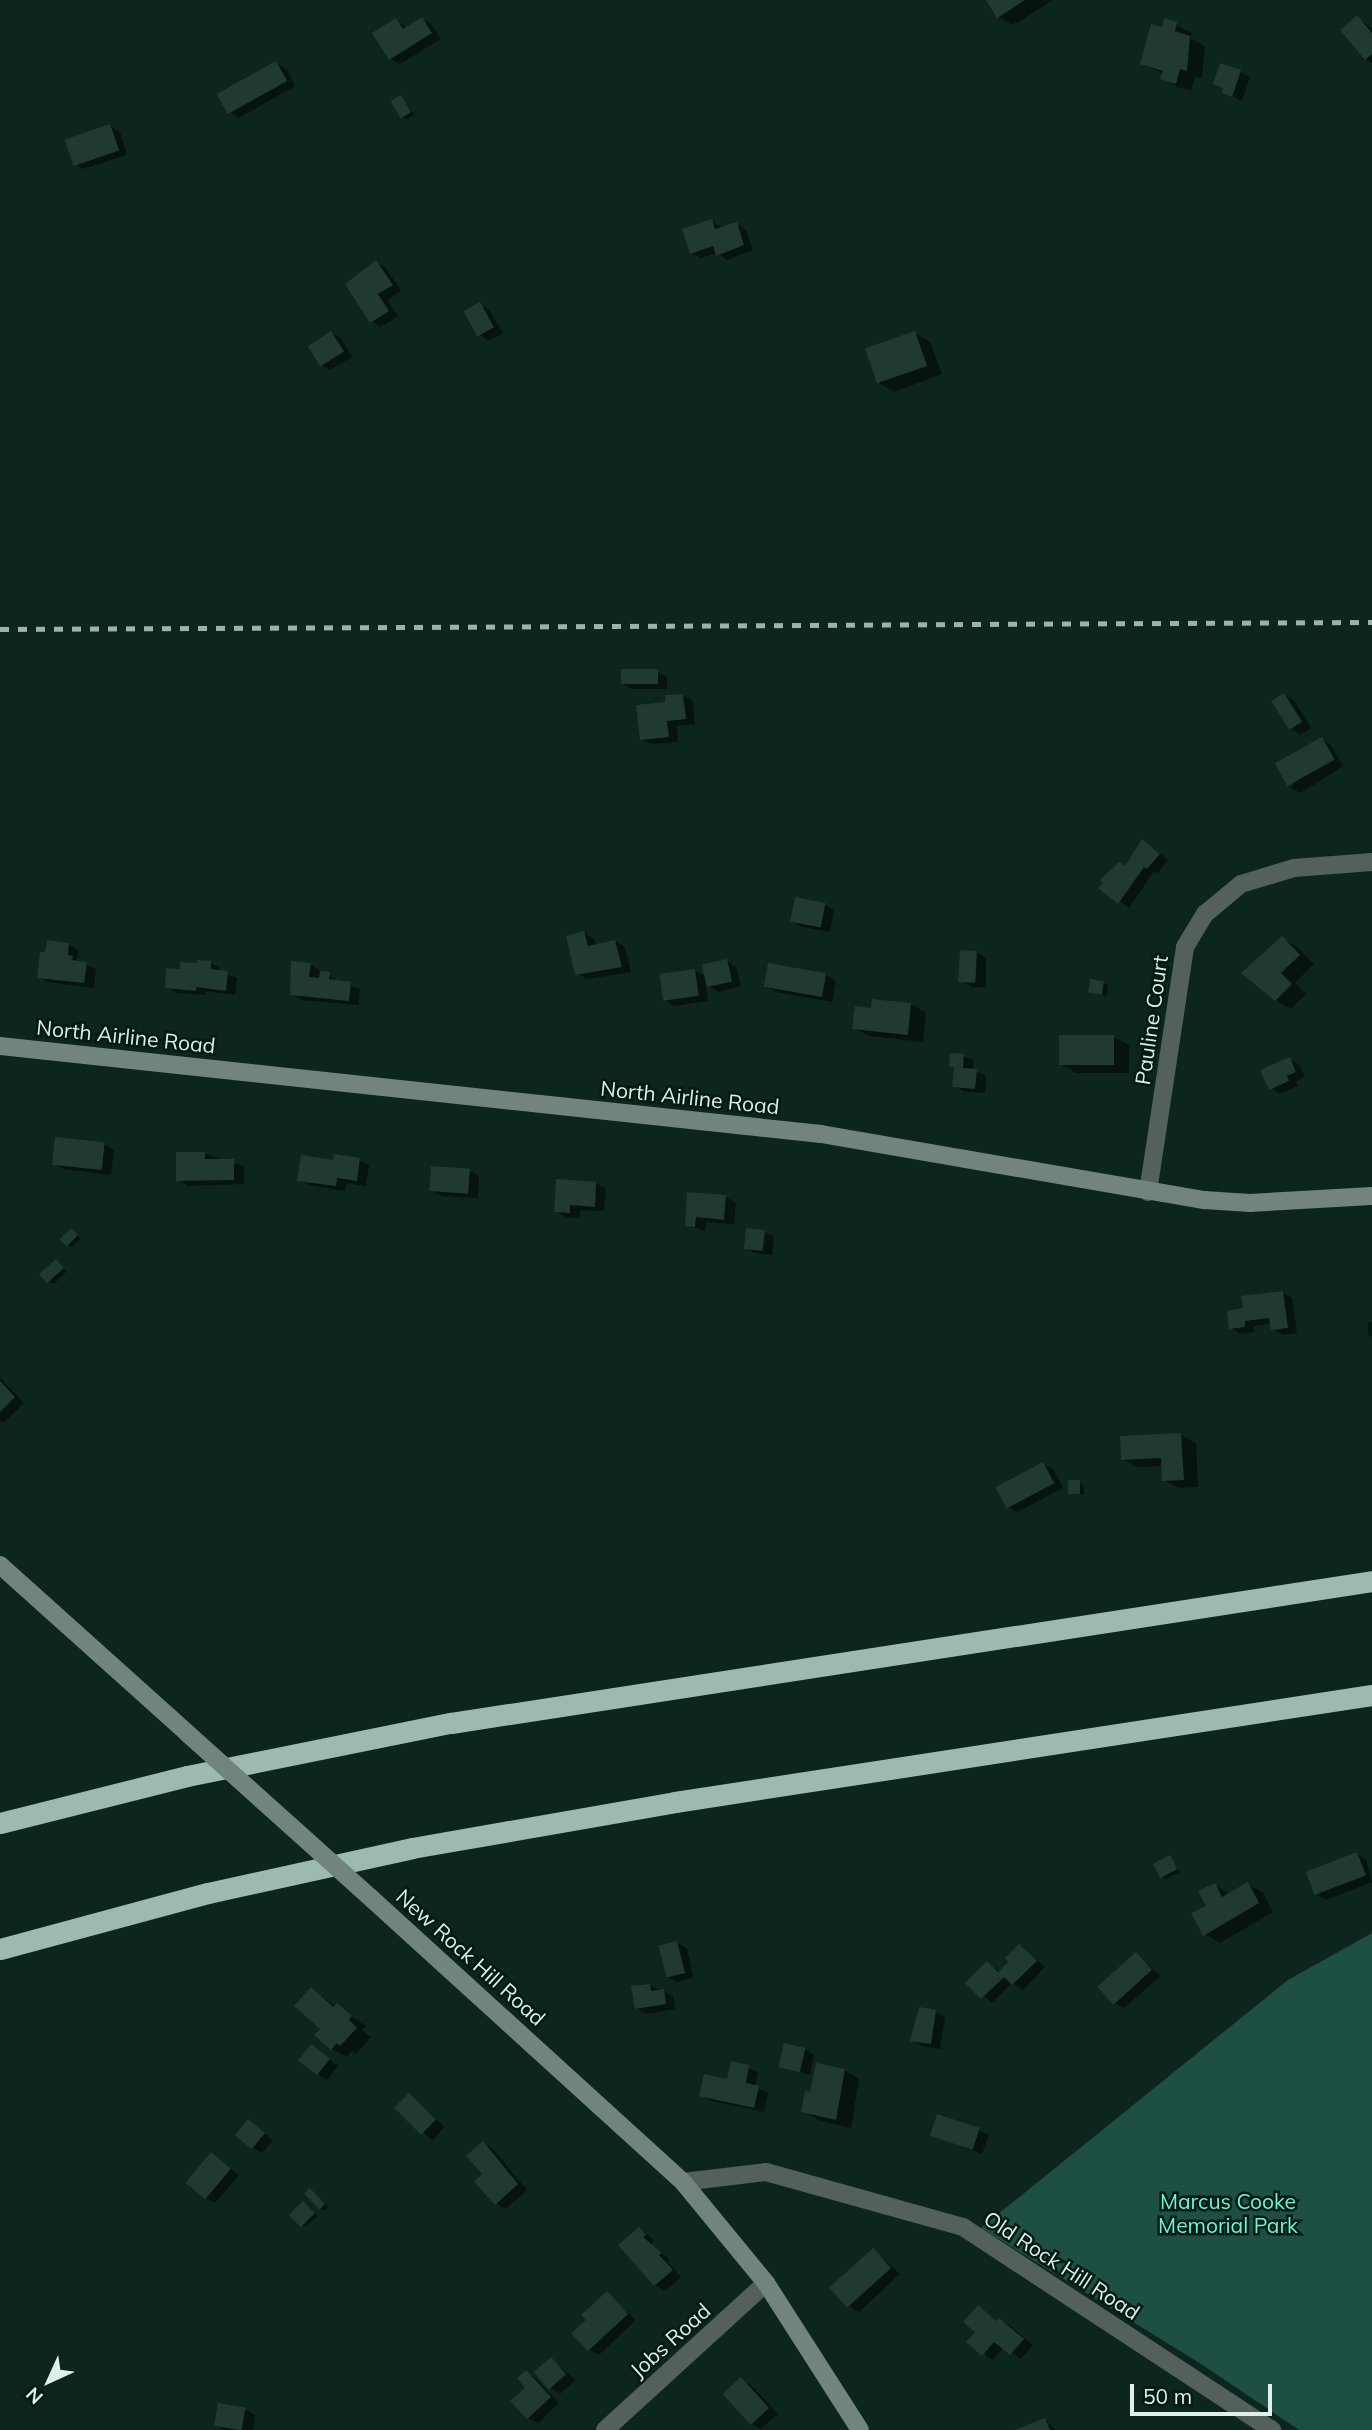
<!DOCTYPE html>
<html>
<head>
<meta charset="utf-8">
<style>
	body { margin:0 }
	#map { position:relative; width:1372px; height:2430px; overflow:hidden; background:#0c251e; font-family:Mulish,sans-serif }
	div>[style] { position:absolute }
	.green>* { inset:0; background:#1d5042 }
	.shadow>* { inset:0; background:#0007; transform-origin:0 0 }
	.building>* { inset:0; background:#203a32; transform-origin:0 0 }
	.minor>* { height:18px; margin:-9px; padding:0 9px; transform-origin:9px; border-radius:9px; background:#54605b }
	.secondary>* { height:18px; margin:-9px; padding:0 9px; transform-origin:9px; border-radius:9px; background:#72847e }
	.motorway>* { height:21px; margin:-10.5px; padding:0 10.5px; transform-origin:10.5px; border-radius:10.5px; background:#9dbab0 }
	.rail>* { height:5px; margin-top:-2.5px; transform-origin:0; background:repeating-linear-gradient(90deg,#9fb1ab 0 9px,transparent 0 18px) }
	.secondary-bridge>* { height:18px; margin:-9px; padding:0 9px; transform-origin:9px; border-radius:9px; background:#72847e }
	span { translate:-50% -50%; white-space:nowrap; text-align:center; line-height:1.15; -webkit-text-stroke:5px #031b15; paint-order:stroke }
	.street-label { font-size:21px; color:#e0efe9 }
	.park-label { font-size:21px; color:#6af8d1 }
	.north { position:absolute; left:14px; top:2346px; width:70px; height:70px; -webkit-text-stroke:5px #031b15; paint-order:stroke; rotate:225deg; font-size:19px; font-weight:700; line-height:28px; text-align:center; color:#e0efe9 }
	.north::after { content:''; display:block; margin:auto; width:24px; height:32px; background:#e0efe9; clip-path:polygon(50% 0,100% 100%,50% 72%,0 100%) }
	.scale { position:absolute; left:1130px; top:2384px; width:142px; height:32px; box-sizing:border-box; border:4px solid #e0efe9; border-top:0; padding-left:9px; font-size:21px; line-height:24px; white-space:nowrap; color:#e0efe9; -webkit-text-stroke:5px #031b15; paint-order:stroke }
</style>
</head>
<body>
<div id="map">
	<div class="green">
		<i style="clip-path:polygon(1372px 1933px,1372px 2430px,1299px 2430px,1201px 2364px,981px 2228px,1288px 1980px)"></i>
	</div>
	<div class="shadow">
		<i style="clip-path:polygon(988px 0,1053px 0,1013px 25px,998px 17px)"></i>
		<i style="clip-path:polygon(1357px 17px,1372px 29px,1372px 63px,1366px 59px)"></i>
		<i style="clip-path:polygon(423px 19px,432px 25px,441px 39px,400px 64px,391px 59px,396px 20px,408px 28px)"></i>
		<i style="clip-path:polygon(1166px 21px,1192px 33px,1190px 38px,1205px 46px,1202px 78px,1195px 76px,1191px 91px,1177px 87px,1162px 78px,1164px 74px,1142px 63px)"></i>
		<i style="clip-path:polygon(276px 63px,286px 69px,295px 86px,239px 118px,229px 112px)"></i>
		<i style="clip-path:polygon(1240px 72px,1250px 77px,1242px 101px,1224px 92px,1225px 89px,1215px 84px)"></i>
		<i style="clip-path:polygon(401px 97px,414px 115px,407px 119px,403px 117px)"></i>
		<i style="clip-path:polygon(110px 126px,120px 132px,127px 155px,83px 169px,74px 163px)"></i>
		<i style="clip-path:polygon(712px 221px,722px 227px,737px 224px,746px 230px,753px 250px,727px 260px,717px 253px,701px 258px,691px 253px)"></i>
		<i style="clip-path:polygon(376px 262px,386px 268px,401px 291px,387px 300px,398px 316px,381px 327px,371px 321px,355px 276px)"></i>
		<i style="clip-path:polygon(480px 304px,489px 310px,503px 333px,489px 341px,480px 335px)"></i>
		<i style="clip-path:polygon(331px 333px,341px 338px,352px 357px,330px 370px,320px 365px)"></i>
		<i style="clip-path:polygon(915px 333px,930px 342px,942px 374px,894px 392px,879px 383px)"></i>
		<i style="clip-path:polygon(657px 671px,667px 677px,667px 689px,632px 689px,622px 683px)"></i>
		<i style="clip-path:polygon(683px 695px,693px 701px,695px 724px,677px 726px,678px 742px,651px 744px,641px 739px,667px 704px)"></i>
		<i style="clip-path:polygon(1284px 695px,1294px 700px,1311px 728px,1301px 735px,1291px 729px)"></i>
		<i style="clip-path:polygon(1322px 739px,1331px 745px,1343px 766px,1301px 793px,1291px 788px)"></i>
		<i style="clip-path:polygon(1152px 847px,1168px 860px,1158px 873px,1154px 871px,1129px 908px,1101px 888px,1107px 874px,1126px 867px)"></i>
		<i style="clip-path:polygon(825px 905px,834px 910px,830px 932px,802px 927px,792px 921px)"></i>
		<i style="clip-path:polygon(584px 933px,594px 939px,596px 946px,615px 941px,625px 947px,631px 972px,587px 979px,577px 973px)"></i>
		<i style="clip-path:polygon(1282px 938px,1297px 947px,1314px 964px,1295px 983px,1306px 994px,1291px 1009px,1276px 1000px)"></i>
		<i style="clip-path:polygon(69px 945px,78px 950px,77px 960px,96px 969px,94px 988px,48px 982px,39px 977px)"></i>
		<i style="clip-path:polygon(976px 952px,986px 958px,986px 987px,972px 987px,962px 981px)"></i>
		<i style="clip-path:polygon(727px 961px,736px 967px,741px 986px,719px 992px,706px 985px,708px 1001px,674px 1006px,665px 1000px,695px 971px,707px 977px)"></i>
		<i style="clip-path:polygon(211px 963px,220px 968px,220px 972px,237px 978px,235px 995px,206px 991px,205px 995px,176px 993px,167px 987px,181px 971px)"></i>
		<i style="clip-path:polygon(311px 965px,339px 982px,360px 989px,358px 1005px,301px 1000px,291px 994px)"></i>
		<i style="clip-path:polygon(769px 965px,826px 975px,836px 981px,832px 1002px,776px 992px,766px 986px)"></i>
		<i style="clip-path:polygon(1104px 983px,1108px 985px,1107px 996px,1090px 992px)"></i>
		<i style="clip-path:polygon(911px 1004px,926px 1013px,923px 1042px,869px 1036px,854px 1028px,872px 1010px)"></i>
		<i style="clip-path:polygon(1114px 1037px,1129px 1045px,1129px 1073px,1076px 1073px,1061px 1064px)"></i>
		<i style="clip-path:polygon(952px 1055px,964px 1056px,974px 1061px,973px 1070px,986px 1076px,985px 1093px,964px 1091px,954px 1086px,955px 1068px,951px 1066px)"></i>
		<i style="clip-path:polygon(1290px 1059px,1299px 1065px,1305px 1077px,1296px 1081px,1298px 1086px,1280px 1094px,1270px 1088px)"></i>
		<i style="clip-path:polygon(104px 1144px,114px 1150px,111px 1175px,64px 1169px,54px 1164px)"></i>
		<i style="clip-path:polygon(205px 1154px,244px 1166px,244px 1184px,188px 1186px,178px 1180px)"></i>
		<i style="clip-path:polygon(359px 1160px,369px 1165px,366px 1186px,346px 1183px,345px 1191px,309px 1185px,299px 1180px,335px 1162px)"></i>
		<i style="clip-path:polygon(470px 1171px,479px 1176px,478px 1198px,441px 1196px,431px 1190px)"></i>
		<i style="clip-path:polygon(596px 1183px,606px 1189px,604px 1211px,580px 1210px,579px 1218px,566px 1217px,556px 1211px)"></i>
		<i style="clip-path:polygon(689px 1194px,726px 1197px,736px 1203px,734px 1224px,706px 1222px,705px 1231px,687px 1225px)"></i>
		<i style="clip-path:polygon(765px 1232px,774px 1237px,772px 1255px,755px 1253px,745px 1248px)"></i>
		<i style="clip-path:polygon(76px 1233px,81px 1239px,72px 1247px,68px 1245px)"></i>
		<i style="clip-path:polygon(56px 1261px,67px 1271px,54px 1284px,50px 1282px)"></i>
		<i style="clip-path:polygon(1282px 1292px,1292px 1298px,1297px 1333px,1283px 1335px,1273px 1329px,1272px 1323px,1254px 1326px,1254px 1332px,1240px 1334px,1231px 1328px,1245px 1310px)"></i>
		<i style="clip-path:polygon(1368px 1322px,1372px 1322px,1372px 1337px,1368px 1334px)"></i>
		<i style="clip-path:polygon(0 1378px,24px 1403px,3px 1423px,0 1421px)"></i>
		<i style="clip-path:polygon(1181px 1435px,1196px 1443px,1198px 1487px,1179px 1488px,1164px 1480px,1163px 1466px,1138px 1467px,1123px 1459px)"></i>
		<i style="clip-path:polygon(1043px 1464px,1053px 1469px,1063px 1488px,1017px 1512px,1007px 1506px)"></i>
		<i style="clip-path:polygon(1079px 1482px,1084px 1485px,1084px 1495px,1069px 1493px)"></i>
		<i style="clip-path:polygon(1356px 1853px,1366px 1859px,1372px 1882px,1326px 1900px,1316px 1894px)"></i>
		<i style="clip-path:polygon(1169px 1857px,1180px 1872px,1166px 1879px,1162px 1876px)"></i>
		<i style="clip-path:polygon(1248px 1884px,1263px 1893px,1273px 1912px,1220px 1943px,1205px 1934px,1215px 1885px,1230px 1894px)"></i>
		<i style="clip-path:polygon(677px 1943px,687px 1948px,693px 1978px,677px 1982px,667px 1977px)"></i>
		<i style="clip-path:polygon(1020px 1946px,1045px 1967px,1023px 1990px,1012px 1983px,992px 2003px,967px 1983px,987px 1963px,1000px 1972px)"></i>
		<i style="clip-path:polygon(1136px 1954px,1161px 1976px,1124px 2008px,1114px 2003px)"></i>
		<i style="clip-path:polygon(649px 1985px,673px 1996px,675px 2009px,646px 2014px,637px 2008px)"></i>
		<i style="clip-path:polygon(311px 1990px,366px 2026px,362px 2030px,371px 2037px,356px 2054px,352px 2051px,347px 2057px,332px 2049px,322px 2028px)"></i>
		<i style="clip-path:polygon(935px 2012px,945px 2017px,940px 2049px,922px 2046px,912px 2040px)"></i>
		<i style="clip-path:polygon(312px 2046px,338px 2066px,327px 2080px,317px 2074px)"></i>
		<i style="clip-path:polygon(805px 2049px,814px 2055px,810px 2075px,781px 2066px)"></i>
		<i style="clip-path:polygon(732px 2063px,758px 2072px,755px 2087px,768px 2093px,764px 2112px,711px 2101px,701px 2095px,729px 2081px)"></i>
		<i style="clip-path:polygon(844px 2070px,859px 2079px,851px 2128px,818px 2120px,803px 2111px,811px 2094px)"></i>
		<i style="left:409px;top:2095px;width:48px;height:18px;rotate:42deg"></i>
		<i style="clip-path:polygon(248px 2121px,273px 2140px,262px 2153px,252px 2148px)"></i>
		<i style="clip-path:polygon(979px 2130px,989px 2135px,982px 2154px,932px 2135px)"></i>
		<i style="clip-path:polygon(483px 2143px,492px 2148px,527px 2190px,506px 2209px,496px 2203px,485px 2174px)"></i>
		<i style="clip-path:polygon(212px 2154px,239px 2175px,215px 2203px,206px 2198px)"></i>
		<i style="clip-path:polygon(310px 2190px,328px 2207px,325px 2211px,320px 2208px)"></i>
		<i style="clip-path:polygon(308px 2206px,318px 2216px,305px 2227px,301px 2225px)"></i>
		<i style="clip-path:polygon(639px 2229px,648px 2235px,654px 2241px,651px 2244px,670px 2260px,668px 2262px,681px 2277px,665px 2291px,655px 2285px,620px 2245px)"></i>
		<i style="clip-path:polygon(873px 2250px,900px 2274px,859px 2312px,850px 2307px)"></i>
		<i style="clip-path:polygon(607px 2294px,636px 2320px,599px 2355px,589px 2350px,588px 2320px)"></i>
		<i style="clip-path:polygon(978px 2308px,998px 2322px,1000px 2320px,1009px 2325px,1033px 2345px,1021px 2359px,1004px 2347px,993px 2360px,968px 2342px,977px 2332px)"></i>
		<i style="clip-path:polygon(551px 2359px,575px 2380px,560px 2394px,551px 2388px)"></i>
		<i style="clip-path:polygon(526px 2372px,535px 2378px,559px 2403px,538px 2423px,528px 2418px)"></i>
		<i style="clip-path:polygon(741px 2379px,751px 2385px,778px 2414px,761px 2429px,752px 2424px)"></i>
		<i style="clip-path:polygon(246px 2410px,255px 2415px,253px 2430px,225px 2430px,216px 2425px)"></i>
		<i style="clip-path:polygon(1045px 2420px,1056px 2430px,1019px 2430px)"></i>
	</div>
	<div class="building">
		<i style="clip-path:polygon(986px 0,1025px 0,997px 18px)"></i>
		<i style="clip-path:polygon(1357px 15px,1372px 33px,1372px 54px,1365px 60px,1340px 30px)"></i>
		<i style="clip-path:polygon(422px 17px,432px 33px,389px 60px,372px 33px,396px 18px,403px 29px)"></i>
		<i style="clip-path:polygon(1164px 18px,1177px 22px,1175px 31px,1190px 36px,1187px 71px,1180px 69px,1176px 84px,1160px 79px,1163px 71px,1140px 64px,1151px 24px,1162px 27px)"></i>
		<i style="left:276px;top:61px;width:23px;height:68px;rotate:61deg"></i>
		<i style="clip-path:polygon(1220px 63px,1241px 70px,1232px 97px,1222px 93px,1223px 88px,1213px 84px)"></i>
		<i style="left:401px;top:95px;width:20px;height:12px;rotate:60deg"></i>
		<i style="left:110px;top:124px;width:28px;height:48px;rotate:71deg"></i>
		<i style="clip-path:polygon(712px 219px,715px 229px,737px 222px,744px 245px,716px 256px,713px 246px,690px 254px,682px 229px)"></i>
		<i style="clip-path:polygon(376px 260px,393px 285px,378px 294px,389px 311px,370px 323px,345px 284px)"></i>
		<i style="left:480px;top:302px;width:29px;height:19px;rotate:61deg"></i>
		<i style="left:331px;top:331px;width:24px;height:28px;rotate:57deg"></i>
		<i style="left:915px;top:331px;width:37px;height:53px;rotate:71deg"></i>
		<i style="left:621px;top:669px;width:37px;height:15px"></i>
		<i style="left:1284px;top:693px;width:34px;height:15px;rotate:58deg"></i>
		<i style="clip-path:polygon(683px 694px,686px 719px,667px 721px,669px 737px,640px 740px,636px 705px,665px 702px,665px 695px)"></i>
		<i style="left:1322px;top:737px;width:26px;height:54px;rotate:61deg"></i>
		<i style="clip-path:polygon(1142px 839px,1160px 854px,1147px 869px,1144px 867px,1118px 904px,1098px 888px,1103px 883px,1100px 880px,1119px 862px,1125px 866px)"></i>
		<i style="left:795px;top:897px;width:31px;height:25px;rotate:11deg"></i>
		<i style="clip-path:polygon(584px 931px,588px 946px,615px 940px,622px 967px,575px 975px,566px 936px)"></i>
		<i style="clip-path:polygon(1282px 936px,1300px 955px,1281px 973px,1292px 984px,1275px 1001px,1241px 973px)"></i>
		<i style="clip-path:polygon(47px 940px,69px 943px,68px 955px,73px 956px,72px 960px,87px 962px,84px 983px,37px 978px,40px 952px,45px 952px)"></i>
		<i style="left:960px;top:950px;width:17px;height:32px;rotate:3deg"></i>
		<i style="left:727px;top:959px;width:23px;height:26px;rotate:77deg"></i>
		<i style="clip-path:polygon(197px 960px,211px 961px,211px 969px,228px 971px,226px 991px,196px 987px,196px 991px,165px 988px,166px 968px,180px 969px,180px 962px,196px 963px)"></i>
		<i style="clip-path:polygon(291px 961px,311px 963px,309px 977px,319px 978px,320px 971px,330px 972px,329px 979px,351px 982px,349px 1001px,290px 995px)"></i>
		<i style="left:768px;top:963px;width:59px;height:24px;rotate:10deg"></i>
		<i style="left:695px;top:969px;width:27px;height:36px;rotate:82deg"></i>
		<i style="left:1090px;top:979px;width:14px;height:14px;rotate:8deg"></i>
		<i style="clip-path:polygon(872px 999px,911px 1003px,908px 1035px,852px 1029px,855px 1006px,871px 1008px)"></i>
		<i style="left:1059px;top:1035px;width:55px;height:30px"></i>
		<i style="clip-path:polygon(950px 1053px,964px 1054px,963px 1068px,977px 1069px,975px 1089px,952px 1087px,954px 1067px,949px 1067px)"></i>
		<i style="clip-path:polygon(1290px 1057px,1296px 1072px,1287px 1076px,1289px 1081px,1269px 1090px,1260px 1070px)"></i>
		<i style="left:55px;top:1137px;width:50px;height:28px;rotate:6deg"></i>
		<i style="clip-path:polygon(176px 1152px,205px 1152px,205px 1159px,234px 1159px,234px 1180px,176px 1181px)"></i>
		<i style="clip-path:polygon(334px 1154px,360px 1158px,357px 1181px,337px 1178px,336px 1186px,297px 1181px,301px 1155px,333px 1160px)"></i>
		<i style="left:431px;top:1166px;width:39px;height:25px;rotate:4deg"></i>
		<i style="clip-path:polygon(556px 1179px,596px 1182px,595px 1207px,570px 1205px,570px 1213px,554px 1212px)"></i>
		<i style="clip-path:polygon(687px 1192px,726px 1195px,724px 1220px,696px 1217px,695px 1227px,685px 1226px)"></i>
		<i style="left:71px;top:1228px;width:10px;height:16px;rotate:45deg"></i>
		<i style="left:746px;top:1228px;width:19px;height:21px;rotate:6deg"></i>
		<i style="left:56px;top:1259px;width:12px;height:23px;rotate:48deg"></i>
		<i style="clip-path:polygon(1283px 1291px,1288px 1328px,1271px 1330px,1269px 1318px,1245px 1321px,1245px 1327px,1229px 1329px,1227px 1311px,1243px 1308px,1241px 1296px)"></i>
		<i style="clip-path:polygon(0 1381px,15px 1397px,0 1412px)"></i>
		<i style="clip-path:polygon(1181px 1433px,1184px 1480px,1162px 1481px,1161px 1458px,1121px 1460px,1120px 1436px)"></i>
		<i style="left:1043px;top:1462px;width:24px;height:54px;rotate:62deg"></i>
		<i style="left:1068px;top:1480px;width:12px;height:14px"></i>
		<i style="left:1357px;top:1852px;width:25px;height:55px;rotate:69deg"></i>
		<i style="left:1170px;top:1855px;width:16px;height:19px;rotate:63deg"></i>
		<i style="clip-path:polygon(1248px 1882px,1259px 1903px,1203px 1936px,1191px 1913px,1206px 1906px,1198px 1891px,1215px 1883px,1222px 1897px)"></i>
		<i style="left:677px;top:1941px;width:33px;height:19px;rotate:76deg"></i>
		<i style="clip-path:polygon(1019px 1944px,1037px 1961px,1012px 1985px,1004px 1977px,981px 1999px,965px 1983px,987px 1961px,998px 1972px,1008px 1962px,1005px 1958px)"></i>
		<i style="left:1136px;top:1952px;width:24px;height:52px;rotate:48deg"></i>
		<i style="clip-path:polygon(650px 1984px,651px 1991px,664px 1989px,666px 2004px,635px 2009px,631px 1986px)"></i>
		<i style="clip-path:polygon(311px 1987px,333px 2007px,337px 2003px,352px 2016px,349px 2020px,357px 2028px,340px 2046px,337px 2043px,331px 2050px,314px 2035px,320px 2029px,294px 2006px)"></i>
		<i style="clip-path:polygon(919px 2007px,936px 2010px,931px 2044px,910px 2041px)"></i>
		<i style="left:784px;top:2043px;width:22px;height:25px;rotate:13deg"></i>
		<i style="left:311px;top:2044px;width:24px;height:21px;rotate:38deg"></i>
		<i style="clip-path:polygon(731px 2061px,749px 2065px,746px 2083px,759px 2086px,754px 2108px,699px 2096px,704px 2074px,727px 2079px)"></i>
		<i style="clip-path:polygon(816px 2063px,845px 2069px,836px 2120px,801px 2112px,805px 2091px,810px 2092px)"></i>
		<i style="left:409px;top:2093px;width:38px;height:21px;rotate:45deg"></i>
		<i style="left:937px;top:2114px;width:45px;height:23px;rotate:18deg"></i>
		<i style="left:248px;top:2119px;width:22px;height:21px;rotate:39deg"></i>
		<i style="clip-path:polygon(483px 2141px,518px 2184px,495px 2205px,474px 2182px,482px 2174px,466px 2156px)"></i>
		<i style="left:211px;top:2152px;width:26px;height:40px;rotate:40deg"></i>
		<i style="left:310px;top:2188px;width:22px;height:8px;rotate:47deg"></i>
		<i style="left:303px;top:2201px;width:17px;height:20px;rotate:45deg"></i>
		<i style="clip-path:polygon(639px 2227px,646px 2235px,643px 2237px,662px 2253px,659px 2255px,673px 2270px,654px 2286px,618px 2245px)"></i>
		<i style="left:873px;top:2248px;width:27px;height:59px;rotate:48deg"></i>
		<i style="clip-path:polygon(607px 2291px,628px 2314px,588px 2351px,571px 2333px,586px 2320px,581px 2315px)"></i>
		<i style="clip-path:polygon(978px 2305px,996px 2321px,999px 2318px,1024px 2339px,1010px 2355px,994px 2342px,982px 2356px,966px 2342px,975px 2332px,963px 2322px)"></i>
		<i style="left:551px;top:2357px;width:23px;height:23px;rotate:49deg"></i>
		<i style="clip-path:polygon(526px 2370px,551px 2397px,527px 2419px,510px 2401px,525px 2388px,517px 2378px)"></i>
		<i style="left:741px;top:2377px;width:42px;height:25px;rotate:48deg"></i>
		<i style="left:218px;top:2403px;width:28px;height:23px;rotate:10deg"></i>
		<i style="clip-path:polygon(1045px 2418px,1050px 2430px,1015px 2430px)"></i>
	</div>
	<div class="minor">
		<i style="left:1148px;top:1192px;width:248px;rotate:-81.4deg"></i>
		<i style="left:1185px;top:947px;width:39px;rotate:-59deg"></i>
		<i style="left:1205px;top:914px;width:47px;rotate:-39.8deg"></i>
		<i style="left:1241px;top:884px;width:55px;rotate:-16.8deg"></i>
		<i style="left:1294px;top:868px;width:78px;rotate:-4.4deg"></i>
		<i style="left:683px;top:2182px;width:84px;rotate:-6.9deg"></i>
		<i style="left:766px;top:2172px;width:205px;rotate:15.6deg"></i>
		<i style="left:963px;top:2227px;width:370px;rotate:33.3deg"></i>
		<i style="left:605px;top:2430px;width:218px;rotate:-42.4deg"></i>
	</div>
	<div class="secondary">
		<i style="left:0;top:1046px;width:826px;rotate:6.12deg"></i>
		<i style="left:821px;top:1134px;width:389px;rotate:9.8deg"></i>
		<i style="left:1204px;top:1200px;width:46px;rotate:3.7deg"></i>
		<i style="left:1250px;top:1203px;width:122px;rotate:-3.3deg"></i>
		<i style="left:0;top:1565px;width:251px;rotate:41.9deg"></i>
		<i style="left:372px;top:1899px;width:420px;rotate:42.3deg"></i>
		<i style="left:683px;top:2182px;width:131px;rotate:50.6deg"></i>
		<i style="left:766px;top:2283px;width:174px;rotate:57.4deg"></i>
	</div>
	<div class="motorway">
		<i style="left:0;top:1823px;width:193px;rotate:-14.1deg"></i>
		<i style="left:187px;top:1776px;width:269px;rotate:-11.4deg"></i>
		<i style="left:451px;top:1723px;width:932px;rotate:-8.76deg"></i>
		<i style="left:0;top:1949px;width:215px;rotate:-15.1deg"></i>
		<i style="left:208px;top:1893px;width:209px;rotate:-12.4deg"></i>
		<i style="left:412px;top:1848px;width:267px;rotate:-9.9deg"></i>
		<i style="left:675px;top:1802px;width:705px;rotate:-8.73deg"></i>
	</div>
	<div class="rail">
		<i style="left:0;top:629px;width:1372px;rotate:-0.29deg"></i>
	</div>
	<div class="secondary-bridge">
		<i style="left:187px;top:1733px;width:249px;rotate:41.9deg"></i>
	</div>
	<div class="street-label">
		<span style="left:1151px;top:1020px;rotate:-82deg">Pauline Court</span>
		<span style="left:126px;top:1036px;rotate:6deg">North Airline Road</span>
		<span style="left:690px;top:1097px;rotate:6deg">North Airline Road</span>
		<span style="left:471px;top:1957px;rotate:42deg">New Rock Hill Road</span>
		<span style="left:1062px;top:2265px;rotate:33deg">Old Rock Hill Road</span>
		<span style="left:670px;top:2340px;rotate:-42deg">Jobs Road</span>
	</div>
	<div class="park-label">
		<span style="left:1228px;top:2213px">Marcus Cooke<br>Memorial Park</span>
	</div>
	<div class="north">N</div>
	<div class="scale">50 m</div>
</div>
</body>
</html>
